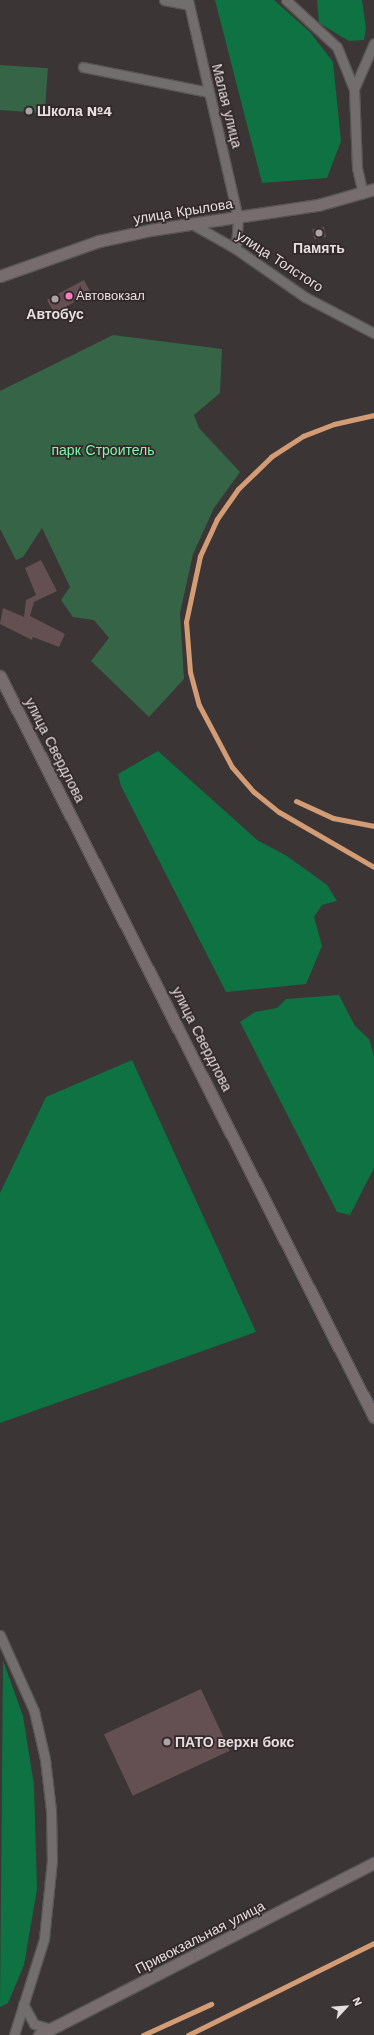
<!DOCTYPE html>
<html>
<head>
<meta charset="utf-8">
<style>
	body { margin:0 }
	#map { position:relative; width:374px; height:2035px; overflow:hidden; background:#3b3536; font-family:"Work Sans",sans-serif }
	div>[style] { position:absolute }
	.green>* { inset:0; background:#356546; transform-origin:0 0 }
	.forest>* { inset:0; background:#0e7242 }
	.building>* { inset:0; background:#644f52; transform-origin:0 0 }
	.roads { filter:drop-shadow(1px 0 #595455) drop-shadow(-1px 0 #595455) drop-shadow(0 1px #595455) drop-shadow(0 -1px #595455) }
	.minor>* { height:9px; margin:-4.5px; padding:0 4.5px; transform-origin:4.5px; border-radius:4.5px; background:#726e6e }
	.major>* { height:11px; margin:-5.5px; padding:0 5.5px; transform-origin:5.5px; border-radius:5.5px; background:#776d6e }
	.rail-1>* { height:5px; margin:-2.5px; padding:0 2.5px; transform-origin:2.5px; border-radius:2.5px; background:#d39c74 }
	.dots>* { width:11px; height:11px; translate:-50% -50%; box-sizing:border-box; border:2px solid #33292a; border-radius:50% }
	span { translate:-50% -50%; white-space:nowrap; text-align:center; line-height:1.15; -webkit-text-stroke:3.5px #33292a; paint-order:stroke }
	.bus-label { font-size:13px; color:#e5dfdf }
	.left { translate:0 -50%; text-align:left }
	.street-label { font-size:14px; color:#e5dfdf }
	.poi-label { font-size:14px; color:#e5dfdf; font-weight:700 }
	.park-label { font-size:14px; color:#7dfaac }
	.north { position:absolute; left:326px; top:1987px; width:40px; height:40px; -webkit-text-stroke:3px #33292a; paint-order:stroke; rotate:64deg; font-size:11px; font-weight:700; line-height:16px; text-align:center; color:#e5dfdf }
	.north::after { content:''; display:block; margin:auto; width:14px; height:18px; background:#e5dfdf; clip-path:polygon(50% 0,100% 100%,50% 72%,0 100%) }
</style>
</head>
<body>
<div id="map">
	<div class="green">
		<i style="left:0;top:65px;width:48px;height:45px;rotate:4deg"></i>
		<i style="clip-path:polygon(113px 335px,222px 349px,220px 393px,194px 415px,199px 428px,240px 472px,214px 508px,193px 554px,180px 613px,184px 679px,149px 717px,91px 661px,109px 638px,94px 620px,73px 617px,61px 600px,70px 587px,42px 528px,23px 557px,16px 560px,0 529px,0 391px)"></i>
	</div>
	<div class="forest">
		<i style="clip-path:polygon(215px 0,274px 0,310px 32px,333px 62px,341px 141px,327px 178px,262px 183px)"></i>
		<i style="clip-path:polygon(317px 0,362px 0,366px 28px,364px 40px,349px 41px,319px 23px)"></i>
		<i style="clip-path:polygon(158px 751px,257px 840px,287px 856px,327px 885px,337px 901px,322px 905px,314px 917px,322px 946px,306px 984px,226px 992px,121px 786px,118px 774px)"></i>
		<i style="clip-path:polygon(339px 995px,355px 1026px,369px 1039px,374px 1056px,374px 1168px,350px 1215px,337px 1212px,240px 1022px,255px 1012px,277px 1008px,286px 999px)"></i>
		<i style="clip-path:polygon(132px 1060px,256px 1332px,0 1423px,0 1193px,46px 1097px)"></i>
		<i style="clip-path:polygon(3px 1660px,23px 1716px,34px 1785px,37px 1889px,24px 1965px,8px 2003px,0 2007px)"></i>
	</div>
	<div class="building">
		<i style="left:324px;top:227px;width:10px;height:12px;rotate:79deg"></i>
		<i style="left:84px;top:280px;width:15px;height:42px;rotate:62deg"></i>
		<i style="clip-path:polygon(41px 560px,57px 591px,34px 602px,30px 616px,65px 634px,59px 647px,33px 637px,32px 640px,0 624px,3px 608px,24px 617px,26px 600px,36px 595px,25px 568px)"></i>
		<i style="left:201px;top:1689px;width:68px;height:107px;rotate:65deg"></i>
	</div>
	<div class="roads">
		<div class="minor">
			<i style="left:164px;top:0;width:25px;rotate:11deg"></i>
			<i style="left:188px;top:0;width:224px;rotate:77.1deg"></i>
			<i style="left:238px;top:218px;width:31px;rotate:94deg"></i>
			<i style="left:286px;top:0;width:69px;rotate:42.7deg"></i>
			<i style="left:337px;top:47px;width:45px;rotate:68deg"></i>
			<i style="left:354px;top:89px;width:79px;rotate:87.8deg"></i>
			<i style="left:357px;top:168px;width:26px;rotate:77deg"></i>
			<i style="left:83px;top:67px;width:127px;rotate:11.3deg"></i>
			<i style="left:354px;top:89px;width:50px;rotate:-66.5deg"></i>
			<i style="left:192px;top:224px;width:51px;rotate:29.6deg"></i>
			<i style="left:236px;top:249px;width:84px;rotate:34.8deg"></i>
			<i style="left:305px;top:297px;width:78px;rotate:27.6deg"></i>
			<i style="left:0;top:1635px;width:83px;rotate:65.9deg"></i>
			<i style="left:34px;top:1711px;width:49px;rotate:77.1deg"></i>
			<i style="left:45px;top:1759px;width:51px;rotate:83.3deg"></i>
			<i style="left:51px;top:1810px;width:50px;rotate:88.9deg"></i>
			<i style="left:52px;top:1860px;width:79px;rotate:95.8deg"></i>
			<i style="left:44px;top:1939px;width:101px;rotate:107.4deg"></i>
			<i style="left:23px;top:2004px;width:23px;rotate:61deg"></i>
			<i style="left:34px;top:2024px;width:18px;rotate:16deg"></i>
		</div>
		<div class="major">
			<i style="left:0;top:276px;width:105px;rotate:-19.5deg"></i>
			<i style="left:99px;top:241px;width:52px;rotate:-12.2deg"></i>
			<i style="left:150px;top:230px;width:170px;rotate:-8.5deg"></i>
			<i style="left:318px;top:205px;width:58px;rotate:-15.9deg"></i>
			<i style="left:0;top:676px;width:830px;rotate:63.22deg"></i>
			<i style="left:39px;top:2035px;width:377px;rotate:-27.2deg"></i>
		</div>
	</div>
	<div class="rail-1">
		<i style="left:374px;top:415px;width:41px;rotate:167.3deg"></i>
		<i style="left:334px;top:424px;width:33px;rotate:159deg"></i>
		<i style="left:303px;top:436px;width:38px;rotate:147deg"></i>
		<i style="left:271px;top:457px;width:46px;rotate:135.9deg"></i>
		<i style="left:238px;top:489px;width:37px;rotate:125deg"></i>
		<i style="left:217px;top:519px;width:41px;rotate:114.7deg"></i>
		<i style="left:200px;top:556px;width:67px;rotate:102deg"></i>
		<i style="left:186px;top:622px;width:50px;rotate:85.4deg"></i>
		<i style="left:190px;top:672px;width:34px;rotate:75deg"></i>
		<i style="left:199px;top:705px;width:70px;rotate:62deg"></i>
		<i style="left:232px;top:767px;width:33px;rotate:49deg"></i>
		<i style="left:254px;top:792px;width:32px;rotate:39deg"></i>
		<i style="left:279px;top:812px;width:110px;rotate:30.1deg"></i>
		<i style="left:296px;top:801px;width:41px;rotate:24.7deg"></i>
		<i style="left:333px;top:818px;width:42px;rotate:11deg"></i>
		<i style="left:143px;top:2035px;width:75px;rotate:-24.5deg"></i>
		<i style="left:188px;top:2035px;width:208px;rotate:-26.3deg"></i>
	</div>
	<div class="dots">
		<i style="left:29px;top:111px;background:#aaa4a4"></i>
		<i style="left:319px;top:233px;background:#aaa4a4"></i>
		<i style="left:69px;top:296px;background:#fe7ac1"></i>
		<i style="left:55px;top:299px;background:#aaa4a4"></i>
		<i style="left:167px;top:1742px;background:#aaa4a4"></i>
	</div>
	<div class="bus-label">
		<span class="left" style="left:76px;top:296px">Автовокзал</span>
	</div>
	<div class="street-label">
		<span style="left:227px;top:106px;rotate:76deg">Малая улица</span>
		<span style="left:183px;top:211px;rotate:-9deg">улица Крылова</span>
		<span style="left:280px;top:261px;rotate:33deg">улица Толстого</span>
		<span style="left:55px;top:750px;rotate:63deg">улица Свердлова</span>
		<span style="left:202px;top:1039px;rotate:63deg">улица Свердлова</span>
		<span style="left:200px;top:1937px;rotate:-27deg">Привокзальная улица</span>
	</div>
	<div class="poi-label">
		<span class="left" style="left:37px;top:111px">Школа №4</span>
		<span style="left:319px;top:248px">Память</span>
		<span style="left:55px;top:314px">Автобус</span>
		<span class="left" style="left:175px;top:1742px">ПАТО верхн бокс</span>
	</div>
	<div class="park-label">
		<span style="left:103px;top:450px">парк Строитель</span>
	</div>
	<div class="north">N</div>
</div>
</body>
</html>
